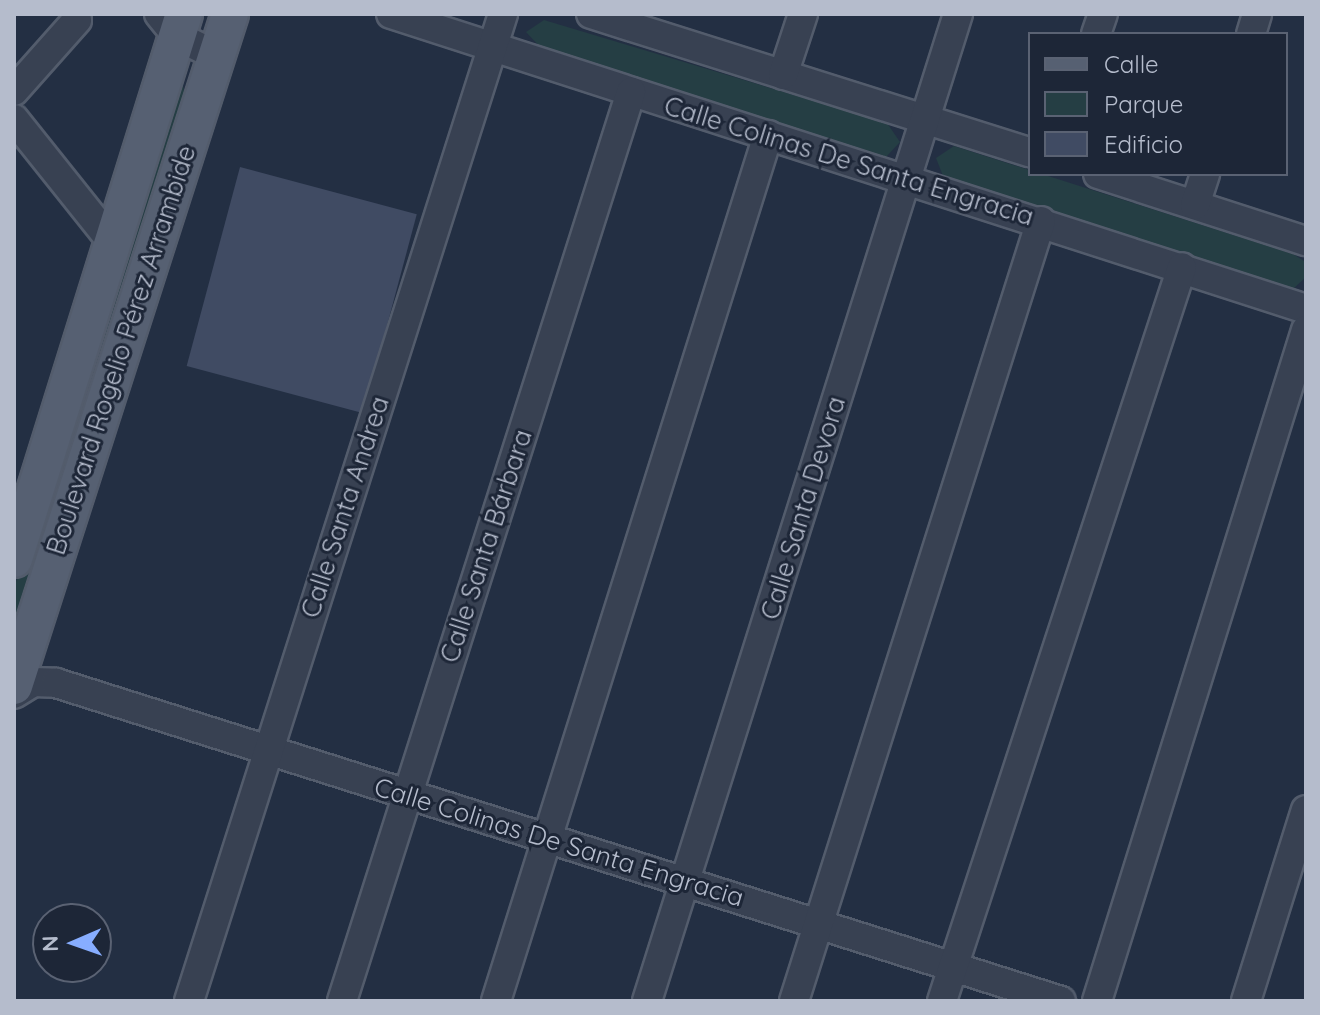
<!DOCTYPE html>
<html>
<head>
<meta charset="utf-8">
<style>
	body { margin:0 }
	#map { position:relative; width:1320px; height:1015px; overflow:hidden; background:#232f43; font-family:Quicksand,sans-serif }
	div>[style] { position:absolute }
	.green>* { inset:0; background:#253e44 }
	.building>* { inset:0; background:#404b63; transform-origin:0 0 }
	.roads { filter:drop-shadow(2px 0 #535c6c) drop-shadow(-2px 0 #535c6c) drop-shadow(0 2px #535c6c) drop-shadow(0 -2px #535c6c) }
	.minor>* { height:28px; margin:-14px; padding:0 14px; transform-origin:14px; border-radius:14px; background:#384152 }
	.major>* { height:36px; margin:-18px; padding:0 18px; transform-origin:18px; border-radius:18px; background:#566072 }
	span { translate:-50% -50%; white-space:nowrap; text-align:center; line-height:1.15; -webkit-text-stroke:6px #1d2637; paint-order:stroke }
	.street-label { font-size:26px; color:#b5bccc }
	.frame { position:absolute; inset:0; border:16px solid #b5bccc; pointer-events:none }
	.legend { position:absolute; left:1028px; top:32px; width:260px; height:144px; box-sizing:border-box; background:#1d2637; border:2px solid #5a6273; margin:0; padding:10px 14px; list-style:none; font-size:24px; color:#b5bccc }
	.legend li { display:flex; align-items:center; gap:16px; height:40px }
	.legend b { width:40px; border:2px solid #5a6273 }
	.north { position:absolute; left:32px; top:903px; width:80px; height:80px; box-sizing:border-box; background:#1d2637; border:2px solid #5a6273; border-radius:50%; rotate:268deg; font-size:22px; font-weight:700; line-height:32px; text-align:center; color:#b5bccc }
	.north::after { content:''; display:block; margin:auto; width:28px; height:36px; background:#87adff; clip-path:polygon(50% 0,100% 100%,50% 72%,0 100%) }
</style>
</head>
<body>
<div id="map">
	<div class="green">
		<i style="clip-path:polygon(544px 20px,887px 123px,900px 142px,886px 157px,870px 155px,542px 49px,526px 32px)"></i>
		<i style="clip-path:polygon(174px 83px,183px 85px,185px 98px,14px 631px,14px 588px)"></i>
		<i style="clip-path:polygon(954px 146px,1293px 254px,1304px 261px,1306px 277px,1293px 289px,1283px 289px,943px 176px,936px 158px)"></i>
	</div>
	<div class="building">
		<i style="left:240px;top:167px;width:183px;height:206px;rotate:15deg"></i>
	</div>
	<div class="roads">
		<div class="minor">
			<i style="left:159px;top:14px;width:28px;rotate:51deg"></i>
			<i style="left:177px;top:36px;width:42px;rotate:26.6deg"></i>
			<i style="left:391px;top:14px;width:961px;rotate:17.87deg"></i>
			<i style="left:591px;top:14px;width:460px;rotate:17.5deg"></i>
			<i style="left:1096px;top:34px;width:21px;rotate:-71deg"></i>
			<i style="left:1251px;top:34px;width:21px;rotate:-73deg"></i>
			<i style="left:783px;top:75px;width:64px;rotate:-71.8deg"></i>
			<i style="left:14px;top:91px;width:95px;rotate:-48.4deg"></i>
			<i style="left:14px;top:119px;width:159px;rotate:51.4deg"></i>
			<i style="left:1098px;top:174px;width:219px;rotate:17.9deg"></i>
			<i style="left:1195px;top:205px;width:33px;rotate:-72deg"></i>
			<i style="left:14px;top:694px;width:22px;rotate:-32deg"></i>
			<i style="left:33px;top:682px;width:23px;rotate:2deg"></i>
			<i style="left:56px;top:683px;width:1054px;rotate:17.56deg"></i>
			<i style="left:189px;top:1001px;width:1036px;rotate:-72.35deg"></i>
			<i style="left:342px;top:1001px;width:954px;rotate:-72.36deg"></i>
			<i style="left:496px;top:1001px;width:908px;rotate:-72.56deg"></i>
			<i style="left:647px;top:1001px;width:1035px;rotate:-72.51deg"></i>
			<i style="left:794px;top:1001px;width:818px;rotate:-72.43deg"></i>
			<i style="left:942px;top:1001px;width:772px;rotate:-71.89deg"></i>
			<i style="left:1097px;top:1001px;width:703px;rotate:-72.7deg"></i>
			<i style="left:1246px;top:1001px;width:200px;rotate:-72.6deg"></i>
		</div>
		<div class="major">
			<i style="left:14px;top:559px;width:571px;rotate:-72.68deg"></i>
			<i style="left:14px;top:686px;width:706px;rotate:-72.18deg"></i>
		</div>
	</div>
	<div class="street-label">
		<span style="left:849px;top:161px;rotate:17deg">Calle Colinas De Santa Engracia</span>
		<span style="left:121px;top:350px;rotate:-72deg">Boulevard Rogelio Pérez Arrambide</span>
		<span style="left:345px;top:507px;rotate:-72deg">Calle Santa Andrea</span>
		<span style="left:803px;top:508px;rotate:-73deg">Calle Santa Devora</span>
		<span style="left:486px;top:546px;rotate:-72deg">Calle Santa Bárbara</span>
		<span style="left:559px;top:842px;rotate:17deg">Calle Colinas De Santa Engracia</span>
	</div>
	<div class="frame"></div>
	<ul class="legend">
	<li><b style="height:10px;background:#566072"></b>Calle</li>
	<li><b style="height:22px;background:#253e44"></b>Parque</li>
	<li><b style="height:22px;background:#404b63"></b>Edificio</li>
	</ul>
	<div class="north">N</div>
</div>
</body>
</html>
